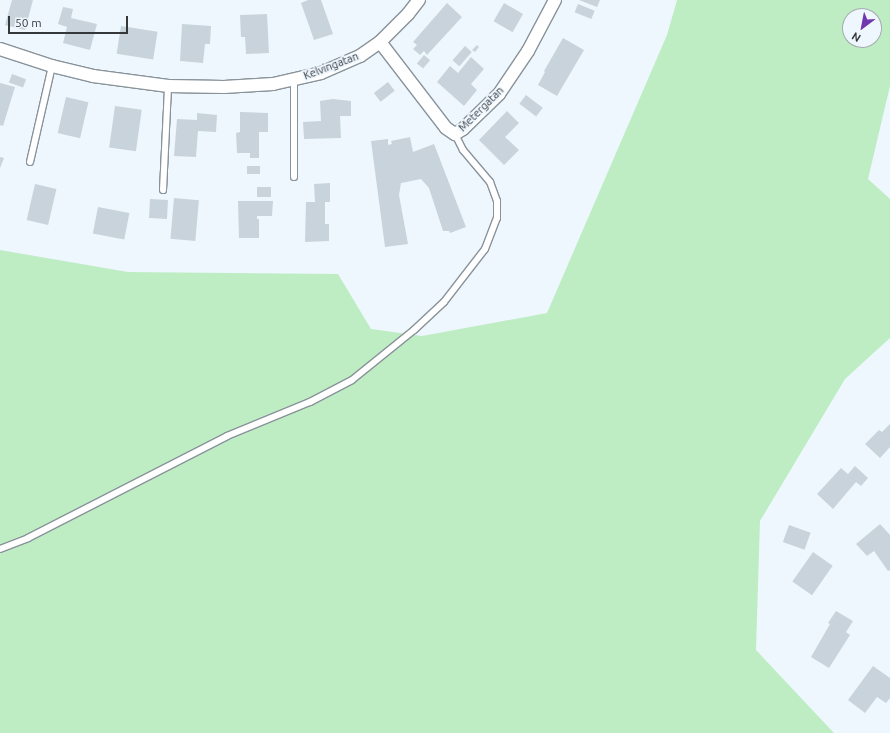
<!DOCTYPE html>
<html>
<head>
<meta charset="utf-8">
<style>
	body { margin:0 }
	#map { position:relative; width:890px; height:733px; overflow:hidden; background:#eef7fe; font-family:Ubuntu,sans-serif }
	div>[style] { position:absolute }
	.green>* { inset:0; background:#beedc4 }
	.building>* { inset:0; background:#c8d3db; transform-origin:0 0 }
	.roads { filter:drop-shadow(1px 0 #89939a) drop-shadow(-1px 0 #89939a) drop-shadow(0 1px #89939a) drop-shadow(0 -1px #89939a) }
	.lane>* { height:6px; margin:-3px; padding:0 3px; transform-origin:3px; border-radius:3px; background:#fff }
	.street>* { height:12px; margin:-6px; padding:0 6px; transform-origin:6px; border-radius:6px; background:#fff }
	span { translate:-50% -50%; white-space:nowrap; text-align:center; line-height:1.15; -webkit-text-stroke:3.5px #eef7fe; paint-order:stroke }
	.street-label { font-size:11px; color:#34383b }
	.north { position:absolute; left:842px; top:8px; width:40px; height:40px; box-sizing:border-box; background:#eef7fe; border:1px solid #a4abb0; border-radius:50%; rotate:212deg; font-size:11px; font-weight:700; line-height:16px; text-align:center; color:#34383b }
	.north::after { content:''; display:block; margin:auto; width:14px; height:18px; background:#7037ae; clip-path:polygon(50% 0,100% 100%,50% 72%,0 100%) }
	.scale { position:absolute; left:8px; top:16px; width:120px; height:18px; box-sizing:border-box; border:2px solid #34383b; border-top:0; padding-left:5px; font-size:12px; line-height:14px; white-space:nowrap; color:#34383b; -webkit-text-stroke:3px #eef7fe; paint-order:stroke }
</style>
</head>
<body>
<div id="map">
	<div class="green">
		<i style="clip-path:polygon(evenodd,677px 0,890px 0,890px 86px,868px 179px,890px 199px,890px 338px,845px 379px,760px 521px,756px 650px,834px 733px,0 733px,0 250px,128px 272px,338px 274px,371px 329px,422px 336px,547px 313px,667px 35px,677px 0,850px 16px,874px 16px,874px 40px,850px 40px,850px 16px)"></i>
	</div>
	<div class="building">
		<i style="clip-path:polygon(12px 0,33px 0,25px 30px,5px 25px)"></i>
		<i style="clip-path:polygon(308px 0,321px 0,333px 34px,314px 40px,301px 3px)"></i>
		<i style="clip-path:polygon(579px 0,600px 0,597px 7px)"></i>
		<i style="clip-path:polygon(447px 3px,462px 17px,427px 55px,424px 51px,420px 55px,413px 49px,417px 45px,413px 42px)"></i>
		<i style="left:504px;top:3px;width:22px;height:21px;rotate:30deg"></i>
		<i style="left:578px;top:4px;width:18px;height:9px;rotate:22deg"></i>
		<i style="clip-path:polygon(63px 7px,73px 9px,71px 18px,97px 24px,90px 50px,63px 43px,67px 27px,58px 24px)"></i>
		<i style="clip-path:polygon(267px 14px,269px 53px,246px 54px,245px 37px,241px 37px,240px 15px)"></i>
		<i style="clip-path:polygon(182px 24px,211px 26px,210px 44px,205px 44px,203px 63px,180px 61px)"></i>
		<i style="left:121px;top:26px;width:37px;height:28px;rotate:9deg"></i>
		<i style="clip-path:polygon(563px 38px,584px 50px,557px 96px,538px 85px,545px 72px,544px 71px)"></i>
		<i style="clip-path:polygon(477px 45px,479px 47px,475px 52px,472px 50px)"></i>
		<i style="left:465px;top:46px;width:9px;height:19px;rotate:41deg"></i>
		<i style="left:424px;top:55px;width:8px;height:11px;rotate:40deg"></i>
		<i style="clip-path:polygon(471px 57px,484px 69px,471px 84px,477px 90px,464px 106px,437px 82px,450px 66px,458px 73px)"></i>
		<i style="left:12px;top:74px;width:15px;height:9px;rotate:20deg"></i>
		<i style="left:388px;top:82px;width:11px;height:18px;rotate:52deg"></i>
		<i style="clip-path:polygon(0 83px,15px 87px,3px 126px,0 125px)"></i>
		<i style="left:526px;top:95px;width:21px;height:11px;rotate:37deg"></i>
		<i style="left:66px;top:97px;width:23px;height:37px;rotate:13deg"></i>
		<i style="clip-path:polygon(333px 99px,351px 101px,351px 116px,340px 116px,341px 138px,304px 139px,303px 122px,321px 121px,320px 101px)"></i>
		<i style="left:115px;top:106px;width:27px;height:42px;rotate:8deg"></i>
		<i style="clip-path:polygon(507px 111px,519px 123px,505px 137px,519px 150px,504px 165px,479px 140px)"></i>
		<i style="clip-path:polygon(240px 112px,268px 113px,268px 132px,259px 132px,259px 158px,250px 158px,250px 153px,237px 153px,236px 133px,240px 132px)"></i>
		<i style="clip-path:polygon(197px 113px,217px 115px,216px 132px,198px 131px,196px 157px,174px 156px,177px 119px,197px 120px)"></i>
		<i style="clip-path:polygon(410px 137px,413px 152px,434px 144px,466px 227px,450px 233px,449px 231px,443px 231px,429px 188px,421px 179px,401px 183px,399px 195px,408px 244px,385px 247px,371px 141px,388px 139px,388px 145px,392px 144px,391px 141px)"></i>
		<i style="clip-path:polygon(0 157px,4px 158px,0 168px)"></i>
		<i style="left:260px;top:166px;width:8px;height:13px;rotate:90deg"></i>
		<i style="clip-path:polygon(330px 183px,330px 202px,325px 202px,325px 224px,329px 224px,329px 241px,305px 242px,306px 202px,315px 202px,314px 184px)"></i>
		<i style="left:35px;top:184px;width:22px;height:37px;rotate:13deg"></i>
		<i style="left:257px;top:187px;width:14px;height:10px"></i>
		<i style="left:174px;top:198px;width:25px;height:41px;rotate:5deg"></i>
		<i style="left:150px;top:199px;width:18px;height:19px;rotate:3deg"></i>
		<i style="clip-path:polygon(238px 201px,273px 201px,272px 216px,257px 216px,257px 219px,259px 219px,259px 238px,239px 238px)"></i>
		<i style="left:98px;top:207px;width:32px;height:27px;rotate:11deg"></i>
		<i style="clip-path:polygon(890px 424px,890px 447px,880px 458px,865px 444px,879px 430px,882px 432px)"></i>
		<i style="clip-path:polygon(855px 466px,868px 478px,861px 486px,856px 482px,833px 509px,817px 494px,841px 468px,848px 474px)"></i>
		<i style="clip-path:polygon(880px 524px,890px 535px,890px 570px,888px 571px,874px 551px,867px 556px,856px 544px)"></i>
		<i style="left:789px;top:525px;width:23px;height:18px;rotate:20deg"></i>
		<i style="left:813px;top:552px;width:24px;height:36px;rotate:35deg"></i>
		<i style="clip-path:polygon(836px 611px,853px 621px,846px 632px,850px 635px,829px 668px,811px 657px,830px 624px,828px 623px)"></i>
		<i style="clip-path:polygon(873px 666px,890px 678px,890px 698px,886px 703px,877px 697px,865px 713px,848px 700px)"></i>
	</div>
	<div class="roads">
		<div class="lane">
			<i style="left:30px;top:162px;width:98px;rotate:-77.1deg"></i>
			<i style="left:294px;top:177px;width:97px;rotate:-90deg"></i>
			<i style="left:163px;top:190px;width:104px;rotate:-87.2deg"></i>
			<i style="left:0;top:549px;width:30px;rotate:-21deg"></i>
			<i style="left:28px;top:538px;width:224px;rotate:-27.1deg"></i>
			<i style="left:227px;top:436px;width:90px;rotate:-22.3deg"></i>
			<i style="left:310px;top:402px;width:47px;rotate:-27.6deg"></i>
			<i style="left:352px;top:380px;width:80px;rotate:-38.9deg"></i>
			<i style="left:414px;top:330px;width:41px;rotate:-43deg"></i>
			<i style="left:444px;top:302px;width:67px;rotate:-52.3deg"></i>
			<i style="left:485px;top:249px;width:33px;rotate:-69deg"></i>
			<i style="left:497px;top:218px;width:17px;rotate:-90deg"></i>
			<i style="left:497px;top:201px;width:20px;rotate:-110deg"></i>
			<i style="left:490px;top:182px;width:42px;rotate:-130.2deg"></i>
			<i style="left:463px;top:150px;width:18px;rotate:-117deg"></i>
		</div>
		<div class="street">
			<i style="left:380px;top:42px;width:108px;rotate:52.5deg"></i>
			<i style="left:446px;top:128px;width:11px;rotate:34deg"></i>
			<i style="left:455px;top:134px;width:9px;rotate:-32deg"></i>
			<i style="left:463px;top:129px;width:50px;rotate:-44.2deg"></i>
			<i style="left:499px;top:94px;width:52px;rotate:-56deg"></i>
			<i style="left:528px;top:51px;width:58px;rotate:-62.1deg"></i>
			<i style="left:0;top:49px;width:55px;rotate:18.1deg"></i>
			<i style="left:52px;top:66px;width:42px;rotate:13.7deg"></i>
			<i style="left:93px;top:76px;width:76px;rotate:7.6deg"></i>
			<i style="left:168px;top:86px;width:56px;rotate:1deg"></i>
			<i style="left:224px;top:87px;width:49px;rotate:-3.5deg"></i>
			<i style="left:273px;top:84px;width:49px;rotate:-12.9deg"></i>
			<i style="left:321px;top:73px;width:43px;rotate:-23.6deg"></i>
			<i style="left:360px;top:56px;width:24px;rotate:-35deg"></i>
			<i style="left:380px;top:42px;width:40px;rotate:-45deg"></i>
			<i style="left:408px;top:14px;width:18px;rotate:-52deg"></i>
		</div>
	</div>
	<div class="street-label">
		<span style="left:331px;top:66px;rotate:-21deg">Kelvingatan</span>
		<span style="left:481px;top:109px;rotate:-45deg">Metergatan</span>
	</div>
	<div class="north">N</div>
	<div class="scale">50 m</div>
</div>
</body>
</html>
